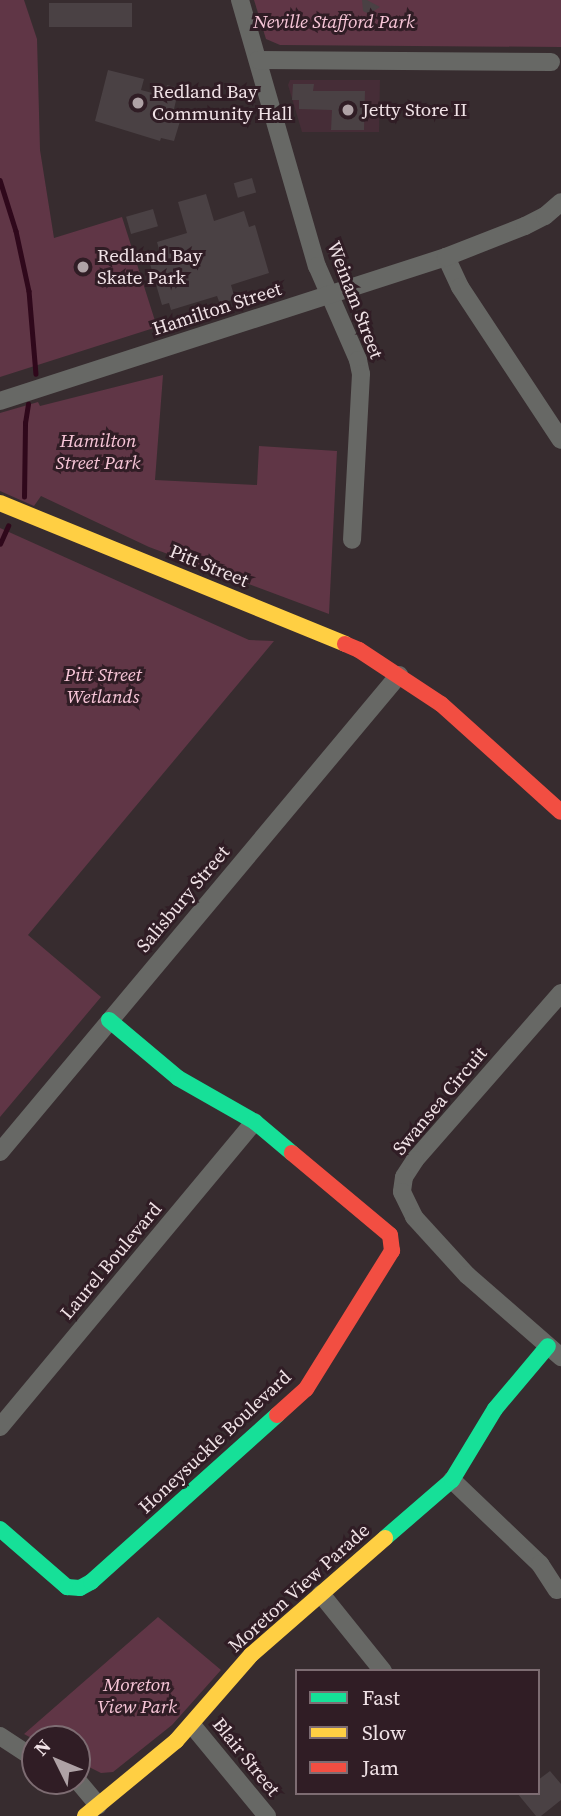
<!DOCTYPE html>
<html>
<head>
<meta charset="utf-8">
<style>
	body { margin:0 }
	#map { position:relative; width:561px; height:1816px; overflow:hidden; background:#372c2f; font-family:"Source Serif 4",serif }
	div>[style] { position:absolute }
	.built>* { inset:0; background:#462d37 }
	.green>* { inset:0; background:#603646 }
	.stream>* { height:4.5px; margin:-2.25px; padding:0 2.25px; transform-origin:2.25px; border-radius:2.25px; background:#2f081b }
	.building>* { inset:0; background:#4a4144; transform-origin:0 0 }
	.street>* { height:18px; margin:-9px; padding:0 9px; transform-origin:9px; border-radius:9px; background:#676865 }
	.fast>* { height:16px; margin:-8px; padding:0 8px; transform-origin:8px; border-radius:8px; background:#16e098 }
	.slow>* { height:16px; margin:-8px; padding:0 8px; transform-origin:8px; border-radius:8px; background:#ffcf43 }
	.jam>* { height:16px; margin:-8px; padding:0 8px; transform-origin:8px; border-radius:8px; background:#f24e42 }
	.dots>* { width:19px; height:19px; translate:-50% -50%; box-sizing:border-box; border:4px solid #301d25; border-radius:50% }
	span { translate:-50% -50%; white-space:nowrap; text-align:center; line-height:1.15; -webkit-text-stroke:6px #301d25; paint-order:stroke }
	.park-label { font-size:19px; color:#f8c6d8; font-style:italic }
	.poi-label { font-size:19px; color:#f0e2e6 }
	.left { translate:0 -50%; text-align:left }
	.street-label { font-size:19px; color:#f0e2e6 }
	.legend { position:absolute; left:295px; top:1669px; width:245px; height:126px; box-sizing:border-box; background:#301d25; border:2px solid #7d6c72; margin:0; padding:9px 12px; list-style:none; font-size:21px; color:#f0e2e6 }
	.legend li { display:flex; align-items:center; gap:14px; height:35px }
	.legend b { width:35px; border:2px solid #7d6c72 }
	.north { position:absolute; left:21px; top:1725px; width:70px; height:70px; box-sizing:border-box; background:#301d25; border:2px solid #7d6c72; border-radius:50%; rotate:313deg; font-size:19px; font-weight:700; line-height:28px; text-align:center; color:#f0e2e6 }
	.north::after { content:''; display:block; margin:auto; width:24px; height:32px; background:#afa2a6; clip-path:polygon(50% 0,100% 100%,50% 72%,0 100%) }
</style>
</head>
<body>
<div id="map">
	<div class="built">
		<i style="clip-path:polygon(290px 80px,380px 80px,379px 132px,302px 132px,288px 85px)"></i>
	</div>
	<div class="green">
		<i style="clip-path:polygon(0 0,24px 0,37px 39px,40px 150px,54px 238px,122px 217px,157px 327px,0 377px)"></i>
		<i style="clip-path:polygon(254px 0,561px 0,561px 47px,280px 45px,266px 39px)"></i>
		<i style="clip-path:polygon(163px 375px,155px 480px,257px 485px,259px 446px,337px 451px,329px 614px,149px 547px,41px 496px,34px 506px,0 491px,0 413px,38px 402px,40px 406px)"></i>
		<i style="clip-path:polygon(0 528px,249px 640px,274px 641px,28px 935px,101px 997px,0 1117px)"></i>
		<i style="clip-path:polygon(158px 1617px,221px 1670px,172px 1725px,113px 1772px,101px 1773px,77px 1761px,77px 1739px,35px 1740px,24px 1734px)"></i>
	</div>
	<div class="stream">
		<i style="left:0;top:180px;width:53px;rotate:72.6deg"></i>
		<i style="left:16px;top:231px;width:61px;rotate:77.8deg"></i>
		<i style="left:29px;top:291px;width:83px;rotate:85.2deg"></i>
		<i style="left:24px;top:497px;width:74px;rotate:-89.2deg"></i>
		<i style="left:25px;top:423px;width:19px;rotate:-81deg"></i>
		<i style="left:0;top:544px;width:20px;rotate:-66deg"></i>
	</div>
	<div class="building">
		<i style="clip-path:polygon(362px 0,367px 0,380px 7px,369px 14px,363px 11px)"></i>
		<i style="left:49px;top:3px;width:83px;height:24px"></i>
		<i style="clip-path:polygon(108px 70px,144px 79px,141px 90px,164px 96px,167px 85px,179px 88px,174px 109px,181px 118px,174px 141px,161px 138px,160px 141px,95px 121px)"></i>
		<i style="clip-path:polygon(293px 84px,314px 84px,313px 91px,365px 91px,364px 130px,331px 130px,332px 110px,299px 109px,299px 100px,292px 100px)"></i>
		<i style="left:252px;top:178px;width:15px;height:19px;rotate:74deg"></i>
		<i style="clip-path:polygon(206px 194px,214px 221px,244px 211px,249px 227px,255px 225px,269px 273px,231px 285px,235px 299px,220px 304px,217px 296px,171px 310px,169px 303px,162px 305px,148px 257px,160px 253px,157px 242px,187px 233px,178px 202px)"></i>
		<i style="left:153px;top:209px;width:18px;height:28px;rotate:74deg"></i>
		<i style="clip-path:polygon(550px 1771px,561px 1784px,561px 1800px,541px 1816px,536px 1816px,517px 1793px,538px 1793px,538px 1780px)"></i>
	</div>
	<div class="street">
		<i style="left:240px;top:0;width:277px;rotate:73.9deg"></i>
		<i style="left:317px;top:266px;width:103px;rotate:66.4deg"></i>
		<i style="left:358px;top:360px;width:14px;rotate:78deg"></i>
		<i style="left:361px;top:374px;width:166px;rotate:93.1deg"></i>
		<i style="left:258px;top:60px;width:293px;rotate:0.4deg"></i>
		<i style="left:446px;top:257px;width:33px;rotate:65deg"></i>
		<i style="left:460px;top:287px;width:183px;rotate:56.6deg"></i>
		<i style="left:0;top:401px;width:469px;rotate:-17.9deg"></i>
		<i style="left:446px;top:257px;width:85px;rotate:-21.4deg"></i>
		<i style="left:525px;top:226px;width:22px;rotate:-27deg"></i>
		<i style="left:545px;top:216px;width:21px;rotate:-41deg"></i>
		<i style="left:561px;top:993px;width:222px;rotate:131.2deg"></i>
		<i style="left:415px;top:1160px;width:20px;rotate:123deg"></i>
		<i style="left:404px;top:1177px;width:15px;rotate:98deg"></i>
		<i style="left:402px;top:1192px;width:28px;rotate:64deg"></i>
		<i style="left:414px;top:1217px;width:79px;rotate:47.6deg"></i>
		<i style="left:467px;top:1275px;width:125px;rotate:41.1deg"></i>
		<i style="left:0;top:1152px;width:622px;rotate:-50.09deg"></i>
		<i style="left:0;top:1427px;width:397px;rotate:-50.2deg"></i>
		<i style="left:452px;top:1480px;width:122px;rotate:43.7deg"></i>
		<i style="left:540px;top:1564px;width:31px;rotate:57deg"></i>
		<i style="left:321px;top:1594px;width:99px;rotate:51.2deg"></i>
		<i style="left:192px;top:1725px;width:118px;rotate:50.5deg"></i>
		<i style="left:0;top:1736px;width:42px;rotate:33.3deg"></i>
		<i style="left:77px;top:1780px;width:33px;rotate:50deg"></i>
	</div>
	<div class="fast">
		<i style="left:109px;top:1020px;width:90px;rotate:40deg"></i>
		<i style="left:178px;top:1078px;width:89px;rotate:29.7deg"></i>
		<i style="left:255px;top:1122px;width:48px;rotate:40deg"></i>
		<i style="left:0;top:1529px;width:89px;rotate:40.9deg"></i>
		<i style="left:67px;top:1587px;width:13px;rotate:4deg"></i>
		<i style="left:80px;top:1588px;width:13px;rotate:-29deg"></i>
		<i style="left:91px;top:1582px;width:250px;rotate:-41.9deg"></i>
		<i style="left:385px;top:1538px;width:89px;rotate:-40.9deg"></i>
		<i style="left:452px;top:1480px;width:83px;rotate:-58.8deg"></i>
		<i style="left:495px;top:1409px;width:82px;rotate:-49.9deg"></i>
	</div>
	<div class="slow">
		<i style="left:0;top:503px;width:373px;rotate:22.2deg"></i>
		<i style="left:85px;top:1816px;width:118px;rotate:-39.5deg"></i>
		<i style="left:176px;top:1741px;width:114px;rotate:-48.9deg"></i>
		<i style="left:251px;top:1655px;width:178px;rotate:-41.1deg"></i>
	</div>
	<div class="jam">
		<i style="left:345px;top:644px;width:15px;rotate:23deg"></i>
		<i style="left:359px;top:650px;width:98px;rotate:33.4deg"></i>
		<i style="left:441px;top:704px;width:161px;rotate:42deg"></i>
		<i style="left:277px;top:1415px;width:39px;rotate:-42deg"></i>
		<i style="left:306px;top:1389px;width:163px;rotate:-58.1deg"></i>
		<i style="left:392px;top:1251px;width:16px;rotate:-97deg"></i>
		<i style="left:390px;top:1235px;width:128px;rotate:-140.1deg"></i>
	</div>
	<div class="dots">
		<i style="left:138px;top:103px;background:#afa2a6"></i>
		<i style="left:348px;top:110px;background:#afa2a6"></i>
		<i style="left:83px;top:267px;background:#afa2a6"></i>
	</div>
	<div class="park-label">
		<span style="left:334px;top:22px">Neville Stafford Park</span>
		<span style="left:98px;top:452px">Hamilton<br>Street Park</span>
		<span style="left:103px;top:686px">Pitt Street<br>Wetlands</span>
		<span style="left:137px;top:1696px">Moreton<br>View Park</span>
	</div>
	<div class="poi-label">
		<span class="left" style="left:152px;top:103px">Redland Bay<br>Community Hall</span>
		<span class="left" style="left:362px;top:110px">Jetty Store II</span>
		<span class="left" style="left:97px;top:267px">Redland Bay<br>Skate Park</span>
	</div>
	<div class="street-label">
		<span style="left:355px;top:300px;rotate:69deg">Weinam Street</span>
		<span style="left:217px;top:309px;rotate:-18deg">Hamilton Street</span>
		<span style="left:209px;top:566px;rotate:22deg">Pitt Street</span>
		<span style="left:183px;top:899px;rotate:-50deg">Salisbury Street</span>
		<span style="left:440px;top:1101px;rotate:-50deg">Swansea Circuit</span>
		<span style="left:111px;top:1261px;rotate:-50deg">Laurel Boulevard</span>
		<span style="left:215px;top:1442px;rotate:-43deg">Honeysuckle Boulevard</span>
		<span style="left:299px;top:1588px;rotate:-42deg">Moreton View Parade</span>
		<span style="left:246px;top:1757px;rotate:51deg">Blair Street</span>
	</div>
	<ul class="legend">
	<li><b style="height:9px;background:#16e098"></b>Fast</li>
	<li><b style="height:9px;background:#ffcf43"></b>Slow</li>
	<li><b style="height:9px;background:#f24e42"></b>Jam</li>
	</ul>
	<div class="north">N</div>
</div>
</body>
</html>
